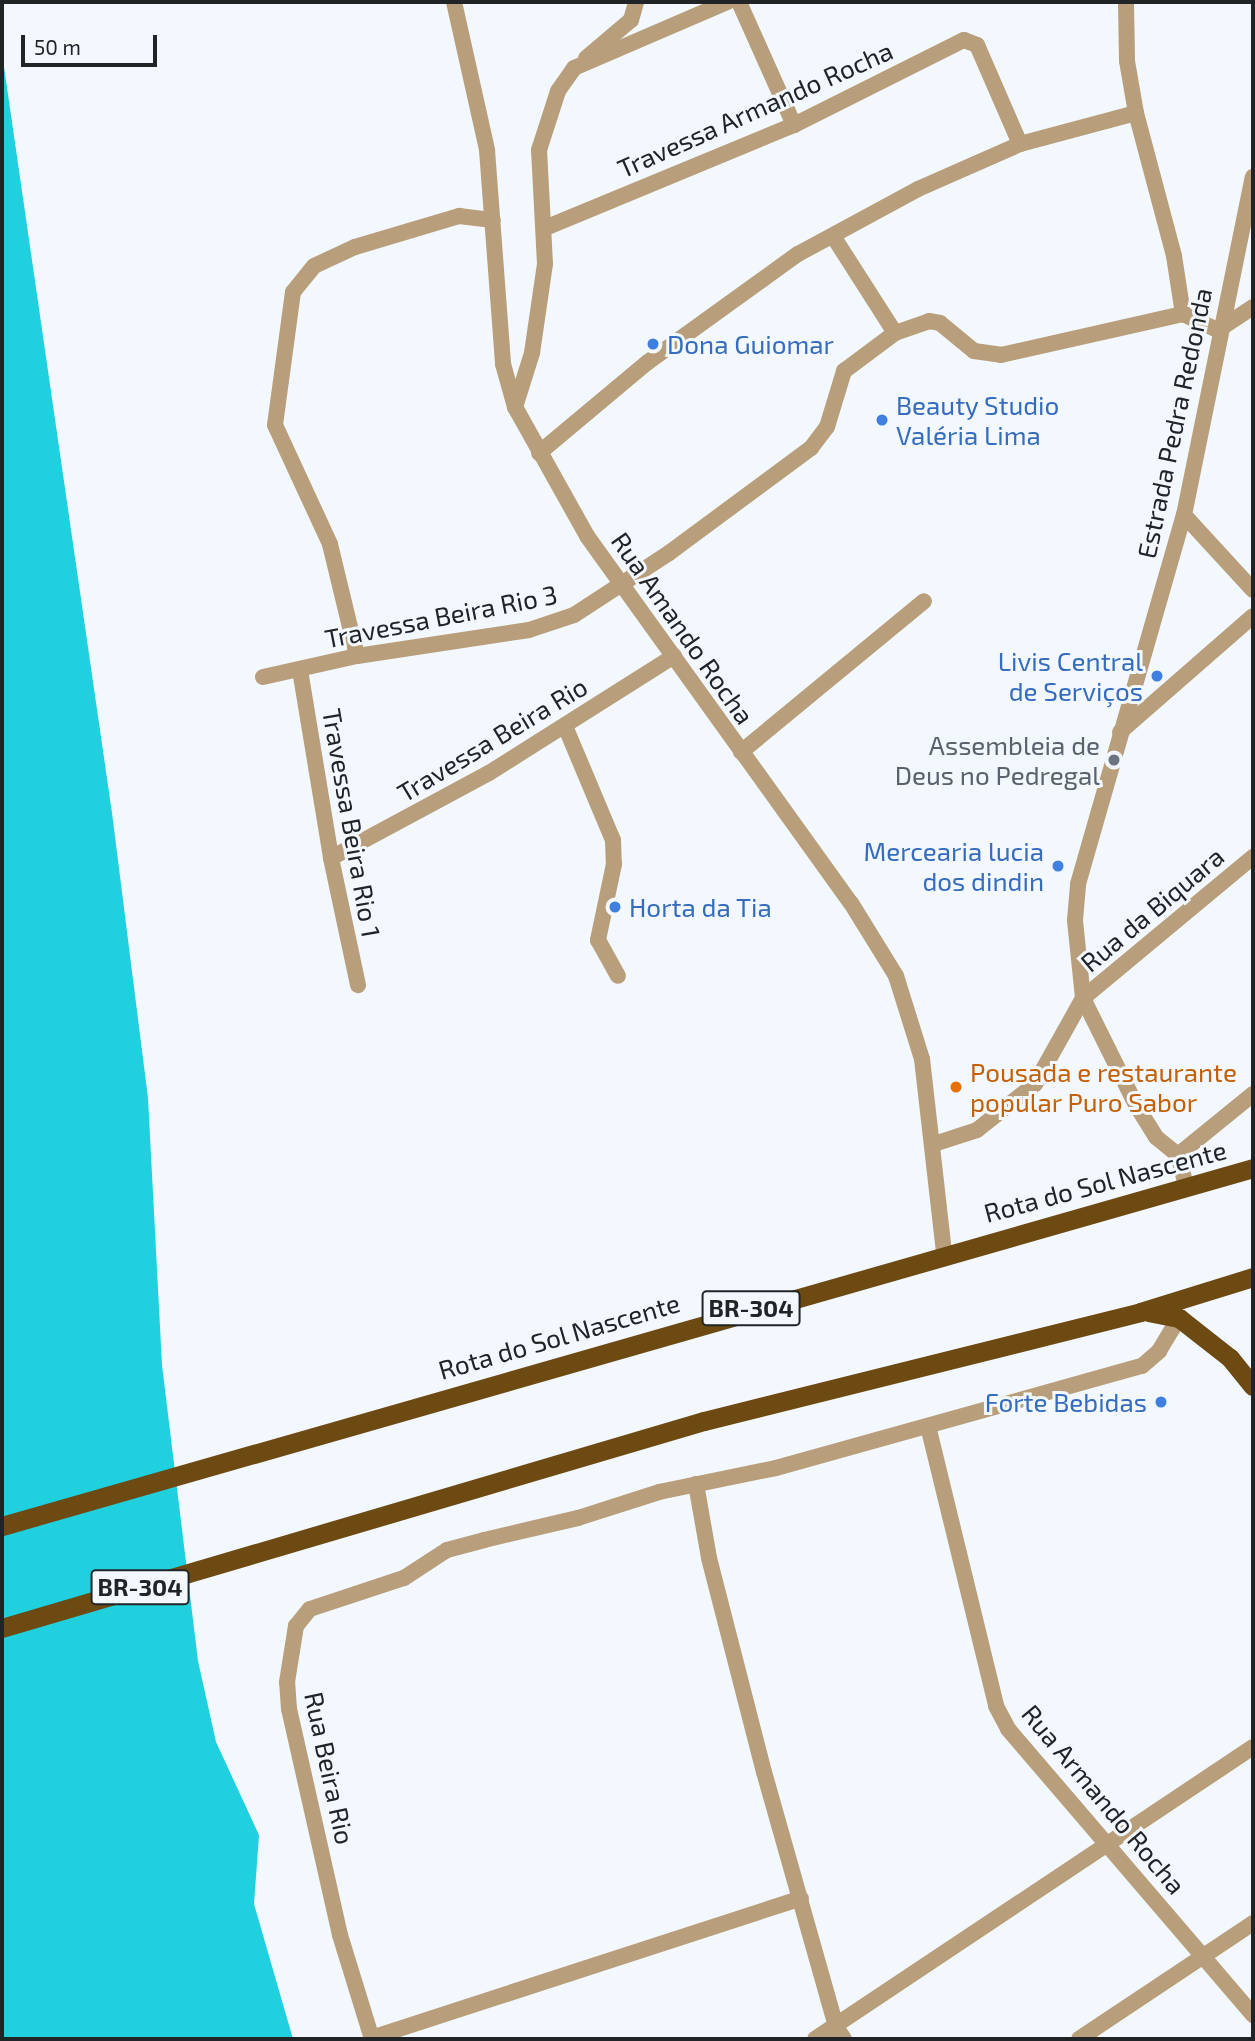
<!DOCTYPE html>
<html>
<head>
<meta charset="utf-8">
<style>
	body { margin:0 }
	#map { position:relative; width:1255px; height:2041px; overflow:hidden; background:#f2f8fd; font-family:"Exo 2",sans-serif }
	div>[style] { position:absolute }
	.water>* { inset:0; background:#21d0de }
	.minor>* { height:16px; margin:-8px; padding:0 8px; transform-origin:8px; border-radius:8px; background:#b89e7a }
	.trunk>* { height:19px; margin:-9.5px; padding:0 9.5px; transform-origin:9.5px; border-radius:9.5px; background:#6c4a12 }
	.dots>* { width:19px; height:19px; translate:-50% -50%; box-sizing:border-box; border:4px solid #f2f8fd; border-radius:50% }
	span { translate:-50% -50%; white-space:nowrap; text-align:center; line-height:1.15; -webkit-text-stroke:6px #f2f8fd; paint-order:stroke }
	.shield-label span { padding:2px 5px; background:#f2f8fd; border:2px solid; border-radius:5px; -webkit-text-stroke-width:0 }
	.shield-label { font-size:24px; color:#202427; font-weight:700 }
	.street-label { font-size:26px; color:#202427 }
	.shop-label { font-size:26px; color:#366cbe }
	.left { translate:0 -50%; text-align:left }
	.right { translate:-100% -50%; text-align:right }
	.worship-label { font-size:26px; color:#5b616d }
	.food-label { font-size:26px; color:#c56008 }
	.frame { position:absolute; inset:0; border:4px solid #202427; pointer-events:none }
	.scale { position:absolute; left:21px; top:35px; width:136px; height:32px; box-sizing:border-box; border:4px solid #202427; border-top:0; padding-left:9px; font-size:21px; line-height:24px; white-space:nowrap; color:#202427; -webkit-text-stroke:5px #f2f8fd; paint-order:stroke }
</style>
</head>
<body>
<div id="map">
	<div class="water">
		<i style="clip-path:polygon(2px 53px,112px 813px,148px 1098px,162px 1365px,198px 1661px,216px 1742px,259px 1835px,254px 1904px,293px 2039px,2px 2039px)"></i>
	</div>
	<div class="minor">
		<i style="left:454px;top:2px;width:152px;rotate:77.4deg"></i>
		<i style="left:487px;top:150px;width:215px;rotate:85.7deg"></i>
		<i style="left:503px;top:364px;width:45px;rotate:74.4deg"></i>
		<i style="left:515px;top:407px;width:148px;rotate:60.8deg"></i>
		<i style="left:587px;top:536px;width:452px;rotate:54.3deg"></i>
		<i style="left:851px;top:903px;width:86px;rotate:58.3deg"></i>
		<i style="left:896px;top:976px;width:87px;rotate:72.6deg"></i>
		<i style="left:922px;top:1059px;width:195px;rotate:83.5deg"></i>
		<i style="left:739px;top:2px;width:135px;rotate:65.9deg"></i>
		<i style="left:1126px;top:2px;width:59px;rotate:89deg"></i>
		<i style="left:1127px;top:61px;width:53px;rotate:80.2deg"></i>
		<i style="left:1136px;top:113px;width:148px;rotate:75.1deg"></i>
		<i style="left:1174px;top:256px;width:59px;rotate:81.2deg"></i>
		<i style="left:586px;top:58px;width:59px;rotate:-40.2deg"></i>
		<i style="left:631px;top:20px;width:19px;rotate:-74deg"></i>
		<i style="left:545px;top:228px;width:269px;rotate:-22.5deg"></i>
		<i style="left:794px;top:125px;width:190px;rotate:-26.6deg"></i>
		<i style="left:964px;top:40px;width:14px;rotate:21deg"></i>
		<i style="left:977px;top:45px;width:108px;rotate:66.5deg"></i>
		<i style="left:833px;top:236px;width:115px;rotate:57.4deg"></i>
		<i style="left:515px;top:407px;width:57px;rotate:-72.5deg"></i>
		<i style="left:532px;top:353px;width:90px;rotate:-81.7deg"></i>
		<i style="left:545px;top:264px;width:114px;rotate:-93deg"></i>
		<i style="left:539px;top:150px;width:62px;rotate:-72.1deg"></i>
		<i style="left:558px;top:91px;width:28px;rotate:-55deg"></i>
		<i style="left:574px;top:68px;width:167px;rotate:-23.3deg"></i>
		<i style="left:539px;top:453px;width:142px;rotate:-39.9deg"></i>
		<i style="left:648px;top:362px;width:185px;rotate:-35.8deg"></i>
		<i style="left:798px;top:254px;width:136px;rotate:-28.4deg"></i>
		<i style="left:918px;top:189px;width:111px;rotate:-23.8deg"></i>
		<i style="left:1020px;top:144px;width:120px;rotate:-15deg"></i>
		<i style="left:1184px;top:515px;width:102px;rotate:47.4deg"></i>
		<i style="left:357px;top:656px;width:115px;rotate:-103.6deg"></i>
		<i style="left:330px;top:544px;width:131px;rotate:-114.8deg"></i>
		<i style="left:275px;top:425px;width:134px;rotate:-82.3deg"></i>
		<i style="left:293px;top:292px;width:33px;rotate:-51deg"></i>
		<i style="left:314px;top:266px;width:45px;rotate:-24.9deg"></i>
		<i style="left:355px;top:247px;width:109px;rotate:-16.6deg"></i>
		<i style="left:459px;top:216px;width:34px;rotate:7deg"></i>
		<i style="left:300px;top:670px;width:191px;rotate:80.6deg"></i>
		<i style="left:331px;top:858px;width:130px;rotate:78deg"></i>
		<i style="left:263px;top:677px;width:96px;rotate:-12.6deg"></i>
		<i style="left:357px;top:656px;width:174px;rotate:-8.6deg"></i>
		<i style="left:529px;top:630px;width:47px;rotate:-18.4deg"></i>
		<i style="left:574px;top:615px;width:113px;rotate:-33.1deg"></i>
		<i style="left:669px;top:553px;width:177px;rotate:-36.5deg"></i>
		<i style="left:811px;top:448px;width:26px;rotate:-53deg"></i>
		<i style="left:827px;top:427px;width:59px;rotate:-73.1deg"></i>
		<i style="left:844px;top:371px;width:64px;rotate:-36.7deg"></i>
		<i style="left:895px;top:333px;width:36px;rotate:-19deg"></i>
		<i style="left:929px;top:321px;width:11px;rotate:10deg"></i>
		<i style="left:940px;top:323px;width:44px;rotate:39.5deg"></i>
		<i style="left:974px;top:351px;width:27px;rotate:8deg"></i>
		<i style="left:1001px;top:355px;width:187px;rotate:-12.7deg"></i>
		<i style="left:1183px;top:314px;width:38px;rotate:25deg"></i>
		<i style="left:1218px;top:330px;width:42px;rotate:-33.3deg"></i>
		<i style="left:565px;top:726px;width:124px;rotate:67.2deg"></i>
		<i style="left:613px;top:840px;width:24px;rotate:88deg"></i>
		<i style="left:614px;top:864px;width:78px;rotate:101.9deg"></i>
		<i style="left:598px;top:940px;width:41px;rotate:60.9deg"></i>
		<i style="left:1120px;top:732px;width:176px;rotate:-41.1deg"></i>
		<i style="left:741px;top:752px;width:237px;rotate:-39.5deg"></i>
		<i style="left:331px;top:858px;width:179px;rotate:-28.3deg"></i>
		<i style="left:489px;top:773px;width:219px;rotate:-32.3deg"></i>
		<i style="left:934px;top:1144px;width:45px;rotate:-18deg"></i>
		<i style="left:977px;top:1130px;width:74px;rotate:-38.4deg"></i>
		<i style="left:1035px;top:1084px;width:98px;rotate:-60.8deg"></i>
		<i style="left:1083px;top:998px;width:78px;rotate:-95.9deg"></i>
		<i style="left:1075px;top:920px;width:36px;rotate:-85deg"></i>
		<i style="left:1078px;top:884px;width:384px;rotate:-74deg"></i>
		<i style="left:1184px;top:515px;width:345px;rotate:-78.5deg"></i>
		<i style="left:1178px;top:1155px;width:97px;rotate:-39.1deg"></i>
		<i style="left:1186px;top:1186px;width:32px;rotate:-104deg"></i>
		<i style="left:1178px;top:1155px;width:28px;rotate:-141deg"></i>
		<i style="left:1156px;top:1137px;width:36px;rotate:-122deg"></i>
		<i style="left:1137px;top:1107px;width:122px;rotate:-116.4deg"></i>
		<i style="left:1083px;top:998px;width:221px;rotate:-39.7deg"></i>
		<i style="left:928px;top:1426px;width:288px;rotate:76.3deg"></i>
		<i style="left:996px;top:1706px;width:26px;rotate:62deg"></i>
		<i style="left:1008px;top:1729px;width:377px;rotate:49.4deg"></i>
		<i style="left:696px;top:1484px;width:75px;rotate:80deg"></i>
		<i style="left:709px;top:1558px;width:221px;rotate:75.6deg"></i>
		<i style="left:764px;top:1772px;width:265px;rotate:74.2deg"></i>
		<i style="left:836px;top:2027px;width:14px;rotate:56deg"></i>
		<i style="left:371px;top:2038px;width:452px;rotate:-18deg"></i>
		<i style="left:372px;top:2039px;width:109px;rotate:-107.1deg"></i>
		<i style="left:340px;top:1935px;width:232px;rotate:-102.7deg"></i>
		<i style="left:289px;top:1709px;width:27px;rotate:-94deg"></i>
		<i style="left:287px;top:1682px;width:57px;rotate:-80.9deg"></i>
		<i style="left:296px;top:1626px;width:22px;rotate:-51deg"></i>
		<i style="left:310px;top:1609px;width:99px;rotate:-18.3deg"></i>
		<i style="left:404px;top:1578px;width:51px;rotate:-33.1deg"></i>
		<i style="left:447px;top:1550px;width:38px;rotate:-15deg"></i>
		<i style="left:484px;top:1540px;width:97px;rotate:-13.2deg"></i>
		<i style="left:578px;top:1518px;width:85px;rotate:-17.8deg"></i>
		<i style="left:659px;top:1492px;width:119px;rotate:-11.6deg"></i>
		<i style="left:776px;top:1468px;width:380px;rotate:-15.6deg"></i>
		<i style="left:1142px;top:1366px;width:23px;rotate:-41deg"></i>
		<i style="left:1159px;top:1351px;width:39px;rotate:-59deg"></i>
		<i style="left:815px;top:2039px;width:526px;rotate:-33.69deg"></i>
		<i style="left:1079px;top:2039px;width:209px;rotate:-33.7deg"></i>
	</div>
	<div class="trunk">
		<i style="left:1148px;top:1312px;width:32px;rotate:11deg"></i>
		<i style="left:1179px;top:1318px;width:65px;rotate:38.1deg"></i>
		<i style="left:1230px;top:1358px;width:36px;rotate:51deg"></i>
		<i style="left:2px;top:1526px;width:1301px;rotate:-15.97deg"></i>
		<i style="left:2px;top:1628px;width:732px;rotate:-16.43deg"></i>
		<i style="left:704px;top:1421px;width:449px;rotate:-14deg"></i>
		<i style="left:1140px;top:1312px;width:118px;rotate:-17.2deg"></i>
	</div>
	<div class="dots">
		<i style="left:653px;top:344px;background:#3f7fe0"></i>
		<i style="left:882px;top:420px;background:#3f7fe0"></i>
		<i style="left:1157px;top:676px;background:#3f7fe0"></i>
		<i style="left:1114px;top:760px;background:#6b7280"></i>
		<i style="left:1058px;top:866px;background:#3f7fe0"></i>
		<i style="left:615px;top:907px;background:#3f7fe0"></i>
		<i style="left:956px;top:1087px;background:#e8710a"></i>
		<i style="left:1161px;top:1402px;background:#3f7fe0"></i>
	</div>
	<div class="shield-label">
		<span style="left:751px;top:1308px">BR-304</span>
		<span style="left:140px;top:1587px">BR-304</span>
	</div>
	<div class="street-label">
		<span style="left:755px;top:109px;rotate:-24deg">Travessa Armando Rocha</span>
		<span style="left:1174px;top:423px;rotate:-78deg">Estrada Pedra Redonda</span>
		<span style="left:441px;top:616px;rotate:-11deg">Travessa Beira Rio 3</span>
		<span style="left:683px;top:628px;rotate:55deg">Rua Amando Rocha</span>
		<span style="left:492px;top:739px;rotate:-31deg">Travessa Beira Rio</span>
		<span style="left:352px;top:823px;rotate:80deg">Travessa Beira Rio 1</span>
		<span style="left:1152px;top:909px;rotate:-40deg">Rua da Biquara</span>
		<span style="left:1105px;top:1181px;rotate:-15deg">Rota do Sol Nascente</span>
		<span style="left:559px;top:1336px;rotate:-16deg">Rota do Sol Nascente</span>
		<span style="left:330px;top:1768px;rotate:78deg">Rua Beira Rio</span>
		<span style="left:1104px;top:1799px;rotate:50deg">Rua Armando Rocha</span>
	</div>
	<div class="shop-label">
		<span class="left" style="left:667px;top:344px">Dona Guiomar</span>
		<span class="left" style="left:896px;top:420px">Beauty Studio<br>Valéria Lima</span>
		<span class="right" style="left:1143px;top:676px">Livis Central<br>de Serviços</span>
		<span class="right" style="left:1044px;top:866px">Mercearia lucia<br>dos dindin</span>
		<span class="left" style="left:629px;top:907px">Horta da Tia</span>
		<span class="right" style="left:1147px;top:1402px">Forte Bebidas</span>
	</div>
	<div class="worship-label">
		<span class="right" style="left:1100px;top:760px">Assembleia de<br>Deus no Pedregal</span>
	</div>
	<div class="food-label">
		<span class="left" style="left:970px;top:1087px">Pousada e restaurante<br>popular Puro Sabor</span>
	</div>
	<div class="frame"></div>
	<div class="scale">50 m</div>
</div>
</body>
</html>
